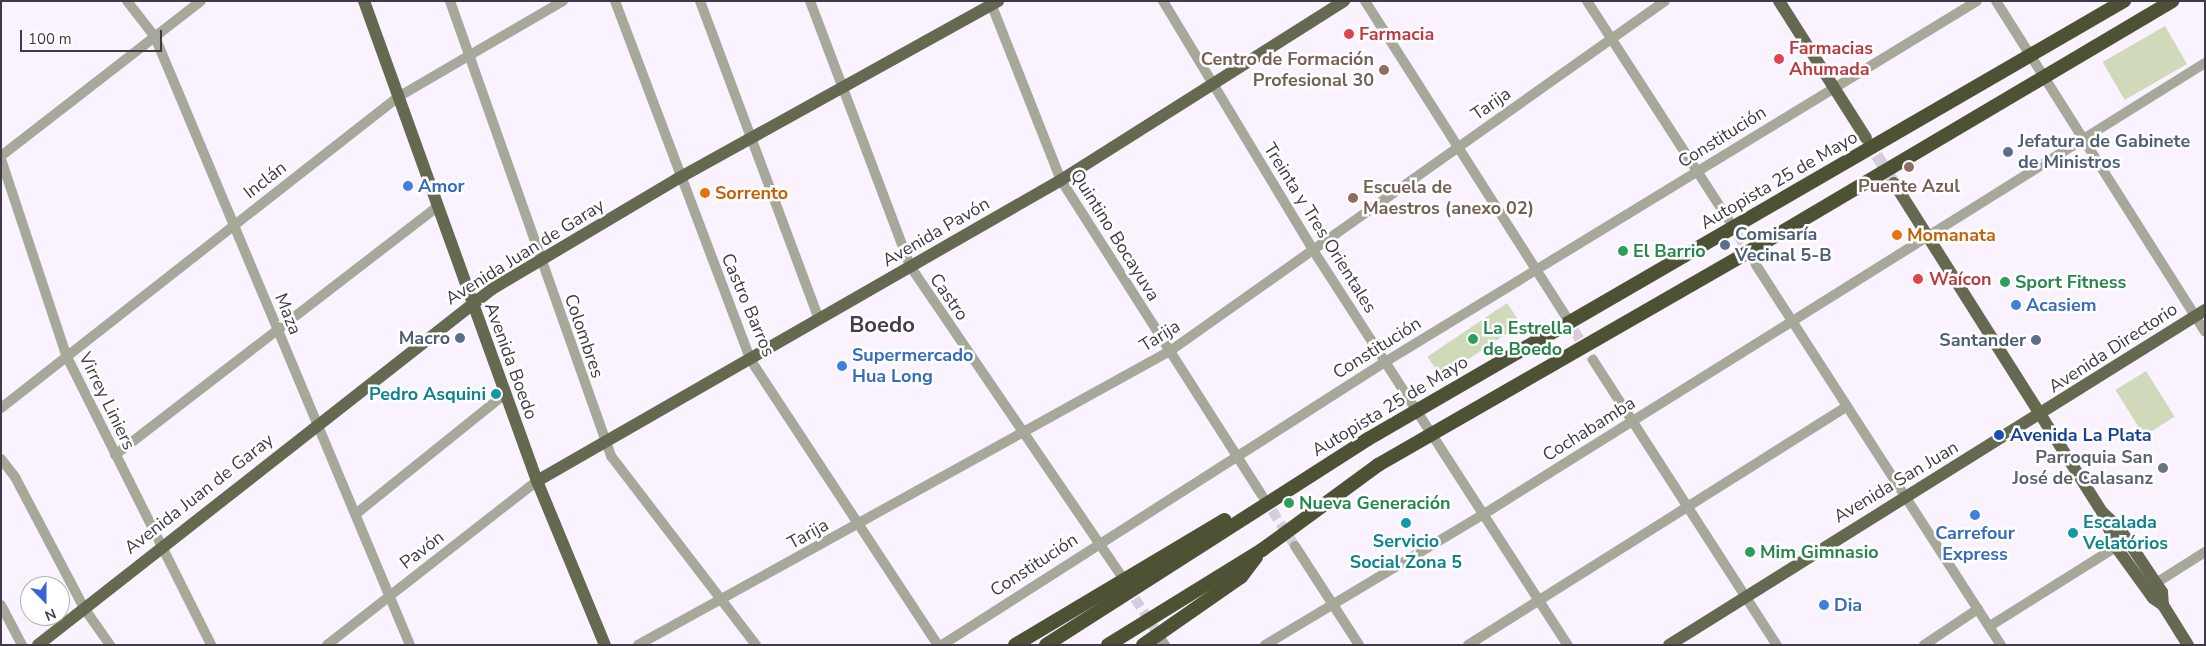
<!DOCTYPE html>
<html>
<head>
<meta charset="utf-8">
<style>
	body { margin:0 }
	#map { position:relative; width:2206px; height:646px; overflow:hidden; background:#faf2fe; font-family:"Nunito Sans",sans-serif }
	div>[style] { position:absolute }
	.green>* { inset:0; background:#d0d9b9; transform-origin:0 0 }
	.minor-tunnel>* { height:10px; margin-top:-5px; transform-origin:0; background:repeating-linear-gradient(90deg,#d5cdd9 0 10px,transparent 0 15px) }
	.major-tunnel>* { height:12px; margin-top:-6px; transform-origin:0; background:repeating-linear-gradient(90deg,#d5cdd9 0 12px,transparent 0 18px) }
	.minor>* { height:10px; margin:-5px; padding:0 5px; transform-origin:5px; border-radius:5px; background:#a6a89a }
	.major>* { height:12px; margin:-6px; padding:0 6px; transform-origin:6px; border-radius:6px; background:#65694f }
	.highway-bridge>* { height:14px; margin:-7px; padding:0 7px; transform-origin:7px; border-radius:7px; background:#4e5235 }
	.dots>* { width:14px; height:14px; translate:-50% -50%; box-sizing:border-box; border:2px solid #fff; border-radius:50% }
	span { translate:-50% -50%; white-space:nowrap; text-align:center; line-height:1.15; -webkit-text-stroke:5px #fff; paint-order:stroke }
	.health-label { font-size:18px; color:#be3a42; font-weight:700 }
	.left { translate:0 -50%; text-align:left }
	.education-label { font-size:18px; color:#785e54; font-weight:700 }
	.right { translate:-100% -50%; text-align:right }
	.street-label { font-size:18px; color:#413945 }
	.service-label { font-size:18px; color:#4e5e75; font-weight:700 }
	.shop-label { font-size:18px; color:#366cbe; font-weight:700 }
	.food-label { font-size:18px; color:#c56008; font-weight:700 }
	.leisure-label { font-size:18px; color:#27864d; font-weight:700 }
	.culture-label { font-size:18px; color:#0d838f; font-weight:700 }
	.transit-label { font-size:18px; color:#164399; font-weight:700 }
	.worship-label { font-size:18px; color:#5b616d; font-weight:700 }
	.district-label { font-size:22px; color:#49384f; font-weight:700 }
	.frame { position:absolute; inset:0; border:2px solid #413945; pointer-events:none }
	.north { position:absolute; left:20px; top:576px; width:50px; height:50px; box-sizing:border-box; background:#fff; border:1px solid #b3b0b5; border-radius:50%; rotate:158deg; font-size:14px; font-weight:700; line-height:20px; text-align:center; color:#413945 }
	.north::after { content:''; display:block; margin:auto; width:18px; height:22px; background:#3c62d4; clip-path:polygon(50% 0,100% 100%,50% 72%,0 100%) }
	.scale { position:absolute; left:20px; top:30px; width:142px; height:22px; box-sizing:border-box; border:2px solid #413945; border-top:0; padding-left:6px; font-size:15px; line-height:18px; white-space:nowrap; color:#413945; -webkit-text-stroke:4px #fff; paint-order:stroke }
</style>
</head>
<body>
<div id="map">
	<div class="green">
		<i style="left:2165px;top:26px;width:44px;height:72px;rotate:60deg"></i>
		<i style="left:1507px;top:303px;width:25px;height:96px;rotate:56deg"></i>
		<i style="left:2146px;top:371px;width:54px;height:36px;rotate:58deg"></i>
	</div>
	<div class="minor-tunnel">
		<i style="left:1730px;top:222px;width:50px;rotate:58.8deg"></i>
		<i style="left:1566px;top:318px;width:50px;rotate:57.3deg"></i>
		<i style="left:1264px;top:498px;width:57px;rotate:57.1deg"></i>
		<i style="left:1127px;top:586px;width:63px;rotate:57.3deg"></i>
	</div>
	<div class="major-tunnel">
		<i style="left:1867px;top:140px;width:51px;rotate:57.9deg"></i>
	</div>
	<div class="minor">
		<i style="left:127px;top:1px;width:46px;rotate:52.1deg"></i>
		<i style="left:155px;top:37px;width:659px;rotate:67.25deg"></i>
		<i style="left:450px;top:1px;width:483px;rotate:70.5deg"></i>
		<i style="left:611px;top:456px;width:238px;rotate:52.5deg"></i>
		<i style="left:615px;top:1px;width:383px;rotate:69.3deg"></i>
		<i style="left:750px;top:359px;width:342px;rotate:56.7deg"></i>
		<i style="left:700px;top:1px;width:340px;rotate:69.5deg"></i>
		<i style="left:810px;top:1px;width:283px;rotate:69.3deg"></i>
		<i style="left:910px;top:266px;width:378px;rotate:55.7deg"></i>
		<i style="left:990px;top:1px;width:193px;rotate:68.4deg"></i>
		<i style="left:1061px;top:180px;width:374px;rotate:57.5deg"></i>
		<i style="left:1163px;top:1px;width:291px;rotate:58.9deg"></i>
		<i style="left:1313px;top:250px;width:470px;rotate:57.2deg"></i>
		<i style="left:1365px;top:1px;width:375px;rotate:57.5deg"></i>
		<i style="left:1587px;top:1px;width:260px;rotate:57.1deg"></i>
		<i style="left:1996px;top:1px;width:391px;rotate:57.7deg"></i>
		<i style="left:1px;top:156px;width:253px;rotate:-37.8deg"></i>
		<i style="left:1px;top:159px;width:209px;rotate:71.6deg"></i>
		<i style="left:67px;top:357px;width:322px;rotate:63.4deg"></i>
		<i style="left:1756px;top:265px;width:452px;rotate:57.2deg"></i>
		<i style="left:1593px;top:360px;width:339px;rotate:57.2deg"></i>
		<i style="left:1px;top:408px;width:504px;rotate:-38.07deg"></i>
		<i style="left:398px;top:97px;width:191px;rotate:-30.2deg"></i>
		<i style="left:115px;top:455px;width:406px;rotate:-37.6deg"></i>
		<i style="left:1px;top:459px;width:23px;rotate:52deg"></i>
		<i style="left:15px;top:477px;width:148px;rotate:62.2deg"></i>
		<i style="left:84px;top:608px;width:45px;rotate:54.9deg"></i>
		<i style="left:357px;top:513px;width:190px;rotate:-38.8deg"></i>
		<i style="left:1295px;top:546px;width:118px;rotate:57.1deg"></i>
		<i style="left:2156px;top:583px;width:58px;rotate:-32.3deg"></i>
		<i style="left:1px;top:605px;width:45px;rotate:62.3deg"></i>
		<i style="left:1990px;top:626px;width:149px;rotate:-32.1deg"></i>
		<i style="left:1161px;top:639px;width:7px;rotate:56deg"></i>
		<i style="left:327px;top:645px;width:266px;rotate:-38deg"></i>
		<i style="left:638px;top:645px;width:608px;rotate:-28.93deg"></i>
		<i style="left:1170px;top:351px;width:606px;rotate:-35.26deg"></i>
		<i style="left:942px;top:645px;width:526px;rotate:-32.57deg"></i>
		<i style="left:1385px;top:362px;width:693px;rotate:-31.37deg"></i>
		<i style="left:1265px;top:645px;width:255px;rotate:-30.9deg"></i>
		<i style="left:1484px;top:514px;width:850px;rotate:-32.03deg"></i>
		<i style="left:1468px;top:645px;width:448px;rotate:-32.2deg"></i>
		<i style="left:1924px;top:645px;width:65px;rotate:-33.7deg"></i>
	</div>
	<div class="major">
		<i style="left:364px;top:1px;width:510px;rotate:70.18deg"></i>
		<i style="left:537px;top:481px;width:178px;rotate:67.5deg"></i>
		<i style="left:1779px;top:1px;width:162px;rotate:57.6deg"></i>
		<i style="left:1894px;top:183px;width:391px;rotate:57.7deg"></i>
		<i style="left:2103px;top:513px;width:23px;rotate:43deg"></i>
		<i style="left:2120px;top:529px;width:76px;rotate:56.3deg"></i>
		<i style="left:2162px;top:592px;width:13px;rotate:86deg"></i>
		<i style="left:2163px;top:605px;width:47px;rotate:58deg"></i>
		<i style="left:537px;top:481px;width:604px;rotate:-29.87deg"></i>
		<i style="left:1061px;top:180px;width:335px;rotate:-32.3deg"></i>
		<i style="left:2103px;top:513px;width:36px;rotate:69deg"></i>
		<i style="left:2116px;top:547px;width:63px;rotate:54deg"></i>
		<i style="left:2153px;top:598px;width:12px;rotate:35deg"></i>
		<i style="left:38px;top:645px;width:577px;rotate:-38.1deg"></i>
		<i style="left:492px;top:289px;width:217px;rotate:-30.7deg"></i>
		<i style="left:679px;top:178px;width:365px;rotate:-29deg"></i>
		<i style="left:1669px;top:645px;width:632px;rotate:-32.01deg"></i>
	</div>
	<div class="highway-bridge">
		<i style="left:1015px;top:645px;width:244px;rotate:-30.8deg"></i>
		<i style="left:1046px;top:645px;width:382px;rotate:-32.6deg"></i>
		<i style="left:1368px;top:439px;width:874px;rotate:-30.09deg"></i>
		<i style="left:1108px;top:645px;width:181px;rotate:-31.7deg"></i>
		<i style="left:1262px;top:550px;width:144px;rotate:-36.2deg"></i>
		<i style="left:1378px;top:465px;width:427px;rotate:-29.9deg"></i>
		<i style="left:1748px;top:252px;width:493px;rotate:-30.6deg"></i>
		<i style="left:1143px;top:645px;width:119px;rotate:-34.8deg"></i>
		<i style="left:1241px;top:577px;width:25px;rotate:-53deg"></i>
	</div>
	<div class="dots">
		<i style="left:1349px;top:34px;background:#e0444e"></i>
		<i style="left:1779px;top:59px;background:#e0444e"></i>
		<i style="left:1384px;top:70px;background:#8d6e63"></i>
		<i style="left:2008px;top:152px;background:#5c6f8a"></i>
		<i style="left:1909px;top:167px;background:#8d6e63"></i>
		<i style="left:408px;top:186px;background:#3f7fe0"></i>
		<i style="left:705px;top:193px;background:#e8710a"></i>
		<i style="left:1353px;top:198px;background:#8d6e63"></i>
		<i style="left:1897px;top:235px;background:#e8710a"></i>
		<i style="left:1725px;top:245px;background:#5c6f8a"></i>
		<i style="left:1623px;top:251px;background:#2e9e5b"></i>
		<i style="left:1918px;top:279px;background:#e0444e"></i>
		<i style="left:2005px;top:282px;background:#2e9e5b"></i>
		<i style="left:2016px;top:305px;background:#3f7fe0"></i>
		<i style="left:460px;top:338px;background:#5c6f8a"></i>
		<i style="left:1473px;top:339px;background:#2e9e5b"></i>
		<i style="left:2036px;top:340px;background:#5c6f8a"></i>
		<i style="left:842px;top:366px;background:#3f7fe0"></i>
		<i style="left:496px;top:394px;background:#0f9aa8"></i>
		<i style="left:1999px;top:435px;background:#1a4fb4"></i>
		<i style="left:2163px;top:468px;background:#6b7280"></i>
		<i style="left:1289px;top:503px;background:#2e9e5b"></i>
		<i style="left:1975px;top:515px;background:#3f7fe0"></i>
		<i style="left:1406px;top:523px;background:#0f9aa8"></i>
		<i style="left:2073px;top:533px;background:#0f9aa8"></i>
		<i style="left:1750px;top:552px;background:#2e9e5b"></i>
		<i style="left:1824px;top:605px;background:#3f7fe0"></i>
	</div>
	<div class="health-label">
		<span class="left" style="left:1359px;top:34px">Farmacia</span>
		<span class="left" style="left:1789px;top:59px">Farmacias<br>Ahumada</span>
		<span class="left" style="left:1929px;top:279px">Waícon</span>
	</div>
	<div class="education-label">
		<span class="right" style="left:1374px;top:70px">Centro de Formación<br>Profesional 30</span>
		<span style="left:1909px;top:186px">Puente Azul</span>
		<span class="left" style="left:1363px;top:198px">Escuela de<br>Maestros (anexo 02)</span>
	</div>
	<div class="street-label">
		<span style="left:1491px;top:104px;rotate:-35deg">Tarija</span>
		<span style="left:1722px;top:137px;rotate:-32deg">Constitución</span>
		<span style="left:265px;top:180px;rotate:-38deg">Inclán</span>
		<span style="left:1779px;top:180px;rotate:-30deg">Autopista 25 de Mayo</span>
		<span style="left:1320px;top:228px;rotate:58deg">Treinta y Tres Orientales</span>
		<span style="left:936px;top:232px;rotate:-30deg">Avenida Pavón</span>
		<span style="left:1115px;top:235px;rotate:58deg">Quintino Bocayuva</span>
		<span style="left:525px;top:252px;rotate:-32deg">Avenida Juan de Garay</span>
		<span style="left:949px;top:297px;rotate:55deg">Castro</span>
		<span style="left:748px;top:305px;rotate:67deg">Castro Barros</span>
		<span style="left:288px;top:314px;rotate:68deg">Maza</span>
		<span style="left:584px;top:336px;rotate:71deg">Colombres</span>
		<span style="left:1160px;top:336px;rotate:-32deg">Tarija</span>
		<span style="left:1377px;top:348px;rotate:-32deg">Constitución</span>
		<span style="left:2113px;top:348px;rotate:-33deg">Avenida Directorio</span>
		<span style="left:511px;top:361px;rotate:70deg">Avenida Boedo</span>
		<span style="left:107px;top:401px;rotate:64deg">Virrey Liniers</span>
		<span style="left:1390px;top:406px;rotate:-31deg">Autopista 25 de Mayo</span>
		<span style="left:1589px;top:429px;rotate:-32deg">Cochabamba</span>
		<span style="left:1896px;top:482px;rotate:-31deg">Avenida San Juan</span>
		<span style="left:199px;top:494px;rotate:-38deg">Avenida Juan de Garay</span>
		<span style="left:808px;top:534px;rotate:-29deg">Tarija</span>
		<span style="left:422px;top:550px;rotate:-38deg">Pavón</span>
		<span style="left:1034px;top:565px;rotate:-33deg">Constitución</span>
	</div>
	<div class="service-label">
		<span class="left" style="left:2018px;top:152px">Jefatura de Gabinete<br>de Ministros</span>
		<span class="left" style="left:1735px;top:245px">Comisaría<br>Vecinal 5-B</span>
		<span class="right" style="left:450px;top:338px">Macro</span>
		<span class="right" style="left:2026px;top:340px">Santander</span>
	</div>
	<div class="shop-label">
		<span class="left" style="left:418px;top:186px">Amor</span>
		<span class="left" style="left:2026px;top:305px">Acasiem</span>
		<span class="left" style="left:852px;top:366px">Supermercado<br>Hua Long</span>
		<span style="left:1975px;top:544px">Carrefour<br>Express</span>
		<span class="left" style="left:1834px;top:605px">Dia</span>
	</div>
	<div class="food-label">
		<span class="left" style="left:715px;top:193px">Sorrento</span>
		<span class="left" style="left:1907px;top:235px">Momanata</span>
	</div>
	<div class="leisure-label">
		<span class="left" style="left:1633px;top:251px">El Barrio</span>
		<span class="left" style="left:2015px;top:282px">Sport Fitness</span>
		<span class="left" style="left:1483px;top:339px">La Estrella<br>de Boedo</span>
		<span class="left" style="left:1299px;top:503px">Nueva Generación</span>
		<span class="left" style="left:1760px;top:552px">Mim Gimnasio</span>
	</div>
	<div class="culture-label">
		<span class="right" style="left:486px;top:394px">Pedro Asquini</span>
		<span class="left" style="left:2083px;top:533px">Escalada<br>Velatórios</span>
		<span style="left:1406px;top:552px">Servicio<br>Social Zona 5</span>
	</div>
	<div class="transit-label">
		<span class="left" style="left:2010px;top:435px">Avenida La Plata</span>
	</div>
	<div class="worship-label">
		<span class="right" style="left:2153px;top:468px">Parroquia San<br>José de Calasanz</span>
	</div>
	<div class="district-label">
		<span style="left:882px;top:326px">Boedo</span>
	</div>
	<div class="frame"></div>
	<div class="north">N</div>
	<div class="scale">100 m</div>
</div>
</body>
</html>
